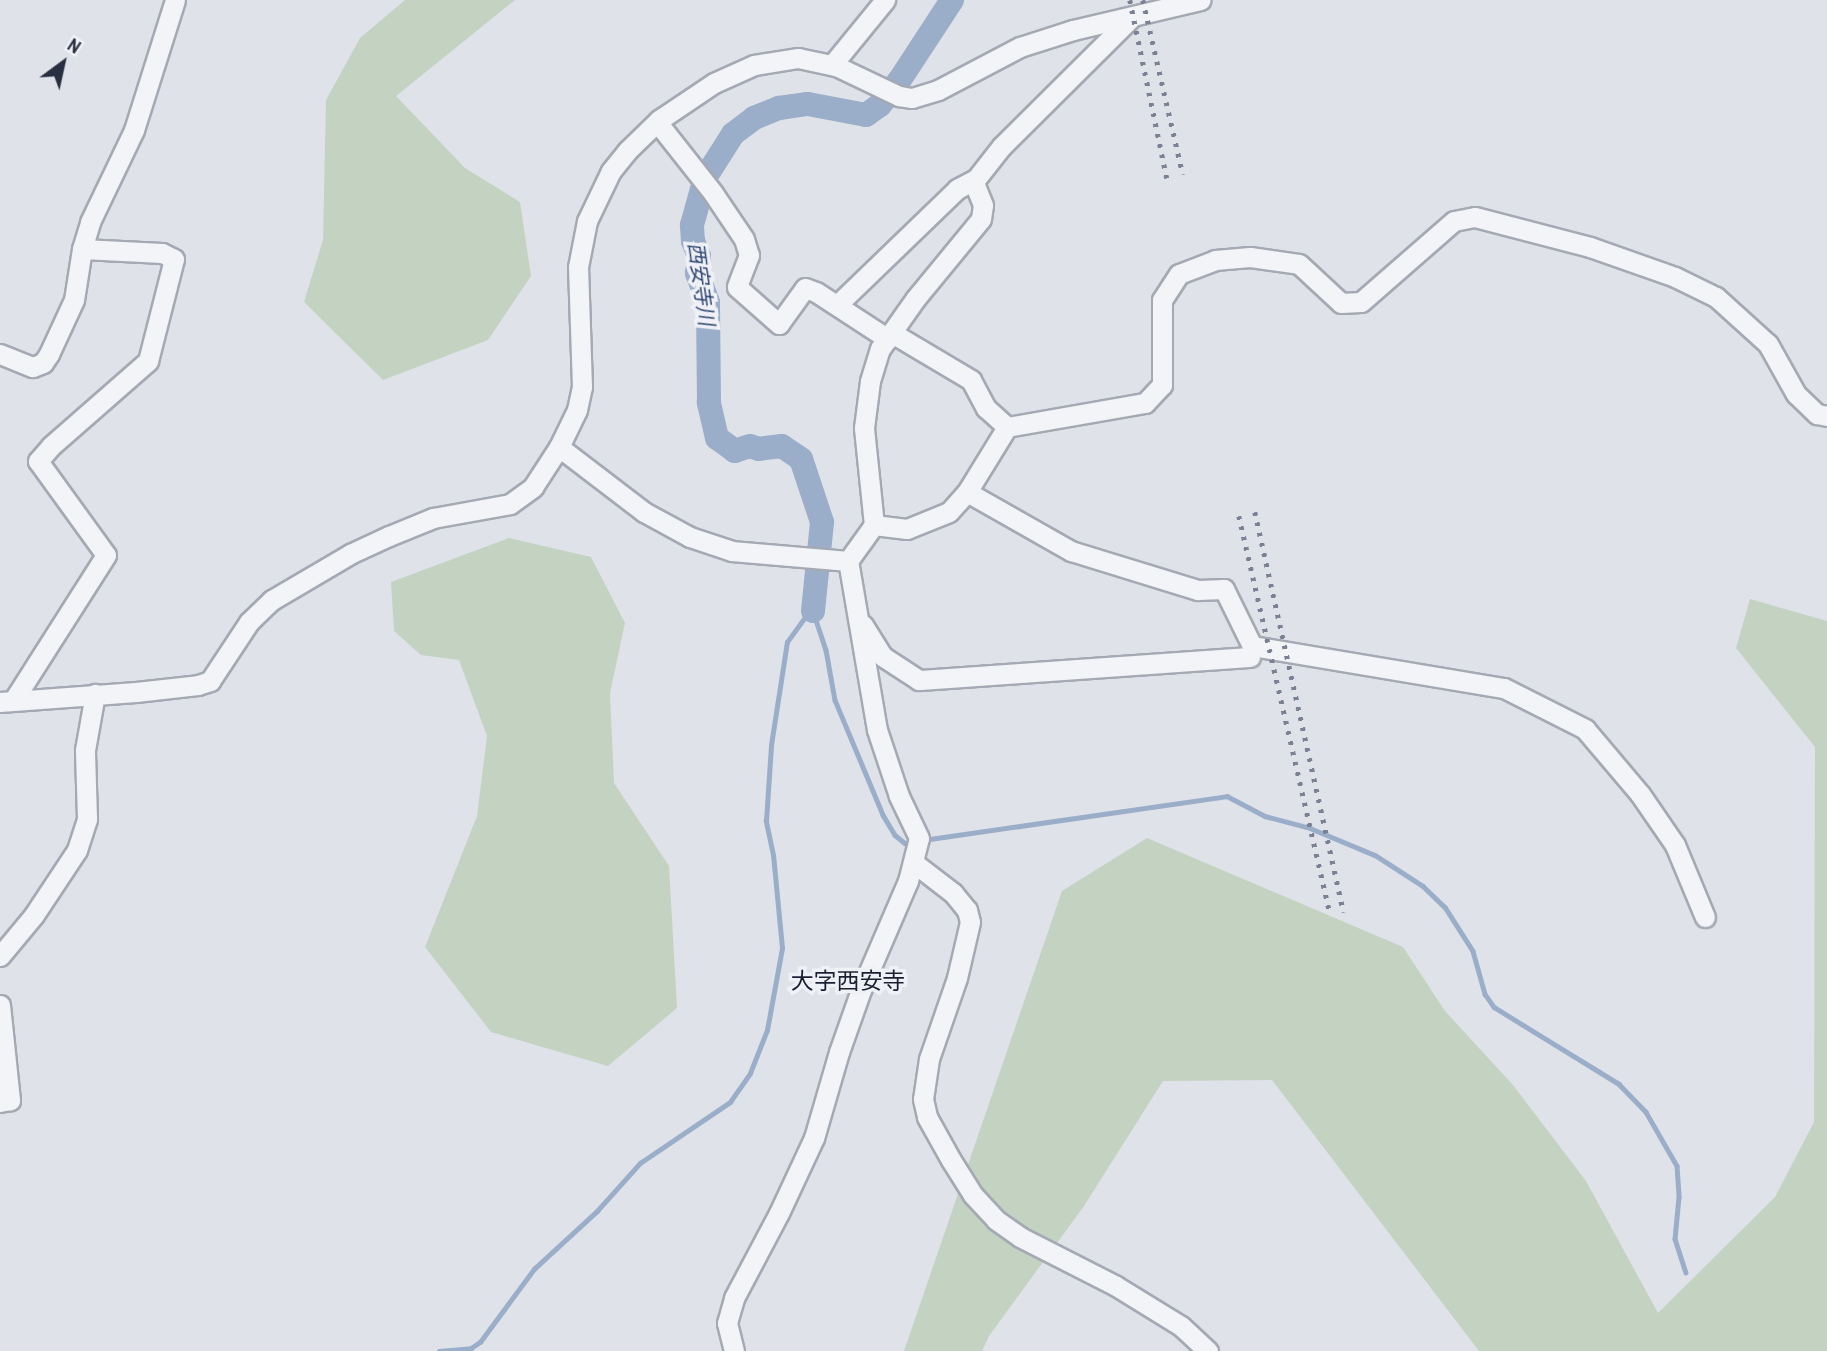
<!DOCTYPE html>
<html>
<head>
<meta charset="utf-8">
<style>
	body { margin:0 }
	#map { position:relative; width:1827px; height:1351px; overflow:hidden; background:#dfe2e9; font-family:"Archivo Narrow","Noto Sans JP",sans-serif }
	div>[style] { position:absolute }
	.green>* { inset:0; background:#c4d3c1 }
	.stream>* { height:4.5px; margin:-2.25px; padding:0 2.25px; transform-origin:2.25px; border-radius:2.25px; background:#9aaec9 }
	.river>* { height:24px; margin:-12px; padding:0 12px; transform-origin:12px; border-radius:12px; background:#9aaec9 }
	.roads { filter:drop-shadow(2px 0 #a4a9b3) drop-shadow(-2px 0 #a4a9b3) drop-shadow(0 2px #a4a9b3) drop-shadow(0 -2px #a4a9b3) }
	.minor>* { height:19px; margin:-9.5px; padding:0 9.5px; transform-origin:9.5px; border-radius:9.5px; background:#f2f4f7 }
	.rail>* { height:4.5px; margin-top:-2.25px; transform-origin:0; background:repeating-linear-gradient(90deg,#798192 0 3.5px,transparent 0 10.5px) }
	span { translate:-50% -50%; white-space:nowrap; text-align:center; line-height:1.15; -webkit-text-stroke:7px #eff1f6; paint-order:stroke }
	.water-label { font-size:21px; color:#324b74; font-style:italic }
	.quarter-label { font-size:23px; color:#1a2031 }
	.north { position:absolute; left:28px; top:28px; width:70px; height:70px; -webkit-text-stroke:5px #eff1f6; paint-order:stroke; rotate:33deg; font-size:19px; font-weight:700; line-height:28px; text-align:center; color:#282f40 }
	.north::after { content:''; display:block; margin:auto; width:24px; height:32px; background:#282f40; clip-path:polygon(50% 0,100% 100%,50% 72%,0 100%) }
</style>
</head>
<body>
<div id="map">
	<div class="green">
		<i style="clip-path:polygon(405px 0,515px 0,396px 96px,465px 168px,520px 202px,531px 276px,488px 340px,383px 380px,304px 302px,323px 240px,326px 100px,360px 38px)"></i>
		<i style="clip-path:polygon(509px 538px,591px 557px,625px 623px,610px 693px,614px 783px,669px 866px,677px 1008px,608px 1066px,491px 1032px,425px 947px,477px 816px,487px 736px,459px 660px,421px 655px,394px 631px,391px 582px)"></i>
		<i style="clip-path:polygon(1750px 599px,1827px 621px,1827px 1351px,1479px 1351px,1272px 1080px,1163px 1081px,1084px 1206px,989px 1336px,982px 1351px,904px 1351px,1062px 891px,1147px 838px,1403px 947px,1445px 1011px,1513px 1085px,1586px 1181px,1658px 1313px,1775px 1197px,1814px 1122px,1815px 747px,1736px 648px)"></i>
	</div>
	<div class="stream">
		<i style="left:923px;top:840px;width:307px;rotate:-8.2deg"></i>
		<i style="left:1227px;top:796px;width:43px;rotate:27.8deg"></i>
		<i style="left:1265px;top:816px;width:47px;rotate:14.9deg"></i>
		<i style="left:1310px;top:828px;width:70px;rotate:22.6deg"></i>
		<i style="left:1375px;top:855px;width:57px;rotate:32.9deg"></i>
		<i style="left:1423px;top:886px;width:30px;rotate:44deg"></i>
		<i style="left:1445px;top:907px;width:52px;rotate:57.5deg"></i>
		<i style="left:1473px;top:951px;width:45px;rotate:74.4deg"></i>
		<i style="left:1485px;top:994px;width:16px;rotate:55deg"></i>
		<i style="left:1494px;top:1007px;width:147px;rotate:31.6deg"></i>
		<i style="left:1619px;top:1084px;width:39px;rotate:46deg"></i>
		<i style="left:1646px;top:1112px;width:62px;rotate:60.1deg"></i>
		<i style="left:1677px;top:1166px;width:31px;rotate:86deg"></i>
		<i style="left:1679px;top:1197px;width:42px;rotate:95.4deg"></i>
		<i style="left:1675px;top:1239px;width:35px;rotate:72deg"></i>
		<i style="left:439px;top:1351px;width:32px;rotate:-5deg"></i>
		<i style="left:471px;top:1348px;width:11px;rotate:-34deg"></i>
		<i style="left:480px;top:1342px;width:91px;rotate:-53.5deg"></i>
		<i style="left:534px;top:1269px;width:86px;rotate:-42.6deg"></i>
		<i style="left:597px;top:1211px;width:64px;rotate:-48.1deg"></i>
		<i style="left:640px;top:1163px;width:109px;rotate:-34.1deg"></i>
		<i style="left:730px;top:1102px;width:35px;rotate:-55deg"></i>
		<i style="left:750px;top:1073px;width:46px;rotate:-68.4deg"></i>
		<i style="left:767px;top:1030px;width:83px;rotate:-79.6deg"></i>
		<i style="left:782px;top:948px;width:93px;rotate:-95.5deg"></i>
		<i style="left:773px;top:855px;width:35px;rotate:-102deg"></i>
		<i style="left:766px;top:821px;width:76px;rotate:-86.2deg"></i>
		<i style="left:771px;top:745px;width:104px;rotate:-81.2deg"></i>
		<i style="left:787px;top:642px;width:37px;rotate:-54deg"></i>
		<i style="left:809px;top:612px;width:4px;rotate:-14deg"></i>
		<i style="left:813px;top:611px;width:41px;rotate:71.6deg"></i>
		<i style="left:826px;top:650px;width:51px;rotate:79.8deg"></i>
		<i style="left:835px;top:700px;width:125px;rotate:67.3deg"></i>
		<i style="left:883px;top:815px;width:23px;rotate:59deg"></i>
		<i style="left:895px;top:835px;width:13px;rotate:39deg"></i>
		<i style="left:905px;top:843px;width:9px;rotate:-6deg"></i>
	</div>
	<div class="river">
		<i style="left:813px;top:611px;width:89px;rotate:-84.2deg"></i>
		<i style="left:822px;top:522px;width:66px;rotate:-108.4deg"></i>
		<i style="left:801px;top:459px;width:23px;rotate:-146deg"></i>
		<i style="left:782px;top:446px;width:23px;rotate:173deg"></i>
		<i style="left:759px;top:449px;width:9px;rotate:-162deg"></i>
		<i style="left:750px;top:446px;width:16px;rotate:162deg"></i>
		<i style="left:735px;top:451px;width:22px;rotate:-144deg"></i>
		<i style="left:717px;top:438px;width:37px;rotate:-103deg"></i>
		<i style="left:709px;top:402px;width:100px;rotate:-90.6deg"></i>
		<i style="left:708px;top:302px;width:31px;rotate:-111deg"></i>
		<i style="left:697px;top:273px;width:17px;rotate:-83deg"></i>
		<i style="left:699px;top:256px;width:16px;rotate:-112deg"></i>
		<i style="left:693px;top:241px;width:16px;rotate:-94deg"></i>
		<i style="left:692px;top:225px;width:49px;rotate:-74.5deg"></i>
		<i style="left:705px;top:178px;width:52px;rotate:-57.5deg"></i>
		<i style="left:733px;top:134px;width:26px;rotate:-37deg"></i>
		<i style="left:754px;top:118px;width:27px;rotate:-22deg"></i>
		<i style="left:779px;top:108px;width:29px;rotate:-8deg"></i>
		<i style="left:808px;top:104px;width:59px;rotate:10.7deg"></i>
		<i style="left:866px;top:115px;width:17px;rotate:-36deg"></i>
		<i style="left:880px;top:105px;width:31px;rotate:-52deg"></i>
		<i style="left:899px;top:81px;width:97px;rotate:-56.8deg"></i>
	</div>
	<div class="roads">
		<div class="minor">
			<i style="left:832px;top:65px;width:84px;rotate:-50.8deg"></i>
			<i style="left:657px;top:122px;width:90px;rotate:51.7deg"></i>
			<i style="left:713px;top:193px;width:55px;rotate:56deg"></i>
			<i style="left:744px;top:239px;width:17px;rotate:73deg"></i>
			<i style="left:749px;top:255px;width:34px;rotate:111deg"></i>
			<i style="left:737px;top:287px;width:56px;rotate:41.4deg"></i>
			<i style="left:779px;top:324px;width:44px;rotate:-54.2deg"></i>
			<i style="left:805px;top:288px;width:12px;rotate:20deg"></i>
			<i style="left:816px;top:292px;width:86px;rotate:33.1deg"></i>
			<i style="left:837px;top:305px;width:167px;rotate:-44deg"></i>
			<i style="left:957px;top:189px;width:21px;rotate:-28deg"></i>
			<i style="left:976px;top:179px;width:42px;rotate:-51.8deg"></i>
			<i style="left:1002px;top:146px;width:183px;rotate:-44.8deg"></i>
			<i style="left:892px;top:333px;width:92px;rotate:30.7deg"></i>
			<i style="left:971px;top:380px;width:32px;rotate:62deg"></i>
			<i style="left:986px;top:408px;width:28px;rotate:42deg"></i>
			<i style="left:0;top:354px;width:35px;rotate:22deg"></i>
			<i style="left:33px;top:367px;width:11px;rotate:-22deg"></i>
			<i style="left:43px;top:363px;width:11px;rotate:-56deg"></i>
			<i style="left:49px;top:354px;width:60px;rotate:-65.2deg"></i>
			<i style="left:74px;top:300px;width:52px;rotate:-81.1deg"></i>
			<i style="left:82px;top:249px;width:28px;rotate:-73deg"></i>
			<i style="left:90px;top:222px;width:102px;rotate:-64.4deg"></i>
			<i style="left:134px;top:130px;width:136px;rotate:-72.5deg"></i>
			<i style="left:559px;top:447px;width:107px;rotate:37.4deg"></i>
			<i style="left:644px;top:512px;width:52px;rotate:28.5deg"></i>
			<i style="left:690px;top:537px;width:44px;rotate:18.4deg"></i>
			<i style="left:732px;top:551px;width:116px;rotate:4.9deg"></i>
			<i style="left:967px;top:492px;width:120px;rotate:29.6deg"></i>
			<i style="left:1071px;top:551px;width:133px;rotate:17.1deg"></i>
			<i style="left:1198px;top:590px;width:26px;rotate:-2deg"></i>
			<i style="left:1224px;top:589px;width:64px;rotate:63.8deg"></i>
			<i style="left:1252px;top:646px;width:255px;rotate:9.5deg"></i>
			<i style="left:1504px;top:688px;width:91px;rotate:26.8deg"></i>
			<i style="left:1585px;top:729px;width:85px;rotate:49.8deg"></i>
			<i style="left:1640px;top:794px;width:62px;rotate:55.5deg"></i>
			<i style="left:1675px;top:845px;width:78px;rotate:67.4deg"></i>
			<i style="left:874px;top:525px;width:33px;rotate:7deg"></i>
			<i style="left:907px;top:529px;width:45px;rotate:-22deg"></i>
			<i style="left:949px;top:512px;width:27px;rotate:-48deg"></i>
			<i style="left:967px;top:492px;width:76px;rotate:-58.4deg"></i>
			<i style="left:1007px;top:427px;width:140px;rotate:-9.9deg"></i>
			<i style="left:1145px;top:403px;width:25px;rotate:-47deg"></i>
			<i style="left:1162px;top:385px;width:85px;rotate:-90deg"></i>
			<i style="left:1162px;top:300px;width:31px;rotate:-57deg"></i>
			<i style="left:1179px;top:274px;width:39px;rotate:-21deg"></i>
			<i style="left:1215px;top:260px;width:35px;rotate:-5deg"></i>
			<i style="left:1250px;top:257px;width:49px;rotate:8.1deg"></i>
			<i style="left:1299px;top:264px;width:57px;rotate:42.9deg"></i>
			<i style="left:1341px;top:303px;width:20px;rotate:-3deg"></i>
			<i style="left:1361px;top:302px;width:123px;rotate:-41.1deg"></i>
			<i style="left:1454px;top:221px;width:21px;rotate:-11deg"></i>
			<i style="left:1475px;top:217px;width:119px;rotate:14.6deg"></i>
			<i style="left:1590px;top:247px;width:90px;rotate:19.4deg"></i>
			<i style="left:1675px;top:277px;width:46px;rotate:26deg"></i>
			<i style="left:1716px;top:297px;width:70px;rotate:42.1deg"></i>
			<i style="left:1768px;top:344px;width:57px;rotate:60.8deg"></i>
			<i style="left:1796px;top:394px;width:29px;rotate:44deg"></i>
			<i style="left:1817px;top:414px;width:10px;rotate:11deg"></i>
			<i style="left:848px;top:561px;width:44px;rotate:-54.2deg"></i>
			<i style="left:874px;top:525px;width:98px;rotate:-95.9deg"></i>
			<i style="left:864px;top:428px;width:47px;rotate:-82.7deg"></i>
			<i style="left:870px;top:381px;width:34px;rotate:-73deg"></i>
			<i style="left:880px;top:349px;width:62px;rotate:-54.8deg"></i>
			<i style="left:916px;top:298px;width:102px;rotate:-50.6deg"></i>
			<i style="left:981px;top:219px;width:14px;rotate:-82deg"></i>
			<i style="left:983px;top:205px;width:24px;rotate:-112deg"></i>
			<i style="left:974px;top:183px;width:4px;rotate:-63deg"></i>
			<i style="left:863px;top:625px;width:36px;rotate:58deg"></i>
			<i style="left:882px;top:656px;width:44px;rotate:33deg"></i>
			<i style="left:919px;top:680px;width:332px;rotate:-4deg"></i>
			<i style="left:13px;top:701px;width:173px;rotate:-57.5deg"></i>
			<i style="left:106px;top:555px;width:116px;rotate:-125.9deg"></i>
			<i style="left:38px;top:461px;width:20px;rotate:-49deg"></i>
			<i style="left:51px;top:446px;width:129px;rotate:-41.2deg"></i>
			<i style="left:148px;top:361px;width:105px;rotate:-75.7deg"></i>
			<i style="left:174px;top:259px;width:13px;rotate:-153deg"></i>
			<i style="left:162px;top:253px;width:80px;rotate:-177.1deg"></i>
			<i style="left:0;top:702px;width:136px;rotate:-4.2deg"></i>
			<i style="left:136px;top:692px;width:62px;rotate:-6.4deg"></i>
			<i style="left:198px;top:685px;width:13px;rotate:-18deg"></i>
			<i style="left:210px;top:681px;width:71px;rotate:-56.5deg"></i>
			<i style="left:249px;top:622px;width:32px;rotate:-44deg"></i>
			<i style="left:272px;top:600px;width:91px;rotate:-30.5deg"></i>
			<i style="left:350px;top:554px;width:43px;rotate:-24.8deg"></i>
			<i style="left:389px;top:536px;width:48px;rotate:-22.2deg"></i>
			<i style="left:433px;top:518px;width:78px;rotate:-10.3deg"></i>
			<i style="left:510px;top:504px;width:29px;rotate:-36deg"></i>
			<i style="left:533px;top:487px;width:48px;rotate:-57deg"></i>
			<i style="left:559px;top:447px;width:41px;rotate:-64.1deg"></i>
			<i style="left:577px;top:410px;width:24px;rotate:-78deg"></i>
			<i style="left:582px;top:387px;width:120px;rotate:-91.9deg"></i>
			<i style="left:578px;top:267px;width:47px;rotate:-78.9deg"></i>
			<i style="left:587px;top:221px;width:55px;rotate:-64.4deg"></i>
			<i style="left:611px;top:171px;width:26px;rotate:-51deg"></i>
			<i style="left:627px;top:151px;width:45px;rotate:-44.1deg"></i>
			<i style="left:659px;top:120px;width:66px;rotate:-33.9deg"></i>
			<i style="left:714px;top:83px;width:44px;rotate:-24.2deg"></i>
			<i style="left:754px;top:65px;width:45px;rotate:-9deg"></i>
			<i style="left:798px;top:58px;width:39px;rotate:12deg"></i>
			<i style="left:836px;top:66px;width:70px;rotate:25.5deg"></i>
			<i style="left:899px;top:96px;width:13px;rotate:9deg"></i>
			<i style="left:912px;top:98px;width:27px;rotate:-17deg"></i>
			<i style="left:938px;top:90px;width:93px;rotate:-27.7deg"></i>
			<i style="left:1020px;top:47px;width:56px;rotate:-17.8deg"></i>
			<i style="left:1073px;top:30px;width:131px;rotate:-13.2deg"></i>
			<i style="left:914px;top:863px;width:49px;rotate:37.6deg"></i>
			<i style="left:953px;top:893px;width:22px;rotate:51deg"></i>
			<i style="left:967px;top:910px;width:12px;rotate:76deg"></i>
			<i style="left:970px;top:922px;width:57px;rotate:103.1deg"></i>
			<i style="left:957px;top:978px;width:86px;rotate:109.1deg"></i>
			<i style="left:929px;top:1059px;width:40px;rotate:98.5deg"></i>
			<i style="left:923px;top:1099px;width:18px;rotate:77deg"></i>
			<i style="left:927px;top:1117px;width:49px;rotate:60.8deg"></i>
			<i style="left:951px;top:1160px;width:41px;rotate:57.8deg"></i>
			<i style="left:973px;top:1195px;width:34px;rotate:47deg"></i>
			<i style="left:996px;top:1220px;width:29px;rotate:35deg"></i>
			<i style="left:1020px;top:1237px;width:108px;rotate:27deg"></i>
			<i style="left:1116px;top:1286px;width:76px;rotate:31.6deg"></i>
			<i style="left:1181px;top:1326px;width:37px;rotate:43deg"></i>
			<i style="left:0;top:956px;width:53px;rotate:-50.3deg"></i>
			<i style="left:34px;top:915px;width:78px;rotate:-56.5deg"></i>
			<i style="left:77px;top:850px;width:33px;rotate:-72deg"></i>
			<i style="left:87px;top:819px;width:69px;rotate:-91.7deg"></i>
			<i style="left:85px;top:750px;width:57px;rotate:-79.9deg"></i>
			<i style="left:0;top:1005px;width:96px;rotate:84deg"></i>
			<i style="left:10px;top:1100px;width:10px;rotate:169deg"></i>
			<i style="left:734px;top:1351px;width:29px;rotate:-104deg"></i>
			<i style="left:727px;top:1323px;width:26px;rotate:-74deg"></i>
			<i style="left:734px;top:1298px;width:96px;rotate:-62.1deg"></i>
			<i style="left:779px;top:1213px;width:83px;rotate:-65deg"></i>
			<i style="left:814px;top:1138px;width:90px;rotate:-73.8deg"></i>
			<i style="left:839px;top:1052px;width:66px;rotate:-70.5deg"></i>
			<i style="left:861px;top:990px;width:119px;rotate:-66.7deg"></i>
			<i style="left:908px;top:881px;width:44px;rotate:-75.7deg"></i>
			<i style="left:919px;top:838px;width:47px;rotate:-115.5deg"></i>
			<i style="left:899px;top:796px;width:70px;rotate:-108.4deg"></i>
			<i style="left:877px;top:730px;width:171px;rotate:-99.7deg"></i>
		</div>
	</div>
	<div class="rail">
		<i style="left:1130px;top:0;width:182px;rotate:78.3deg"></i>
		<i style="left:1143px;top:0;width:179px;rotate:77.1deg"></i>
		<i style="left:1255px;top:512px;width:410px;rotate:77.5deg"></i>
		<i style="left:1239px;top:516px;width:406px;rotate:77.1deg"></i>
	</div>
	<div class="water-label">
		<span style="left:701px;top:284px;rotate:82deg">西安寺川</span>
	</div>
	<div class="quarter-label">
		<span style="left:848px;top:981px">大字西安寺</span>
	</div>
	<div class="north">N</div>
</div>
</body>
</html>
